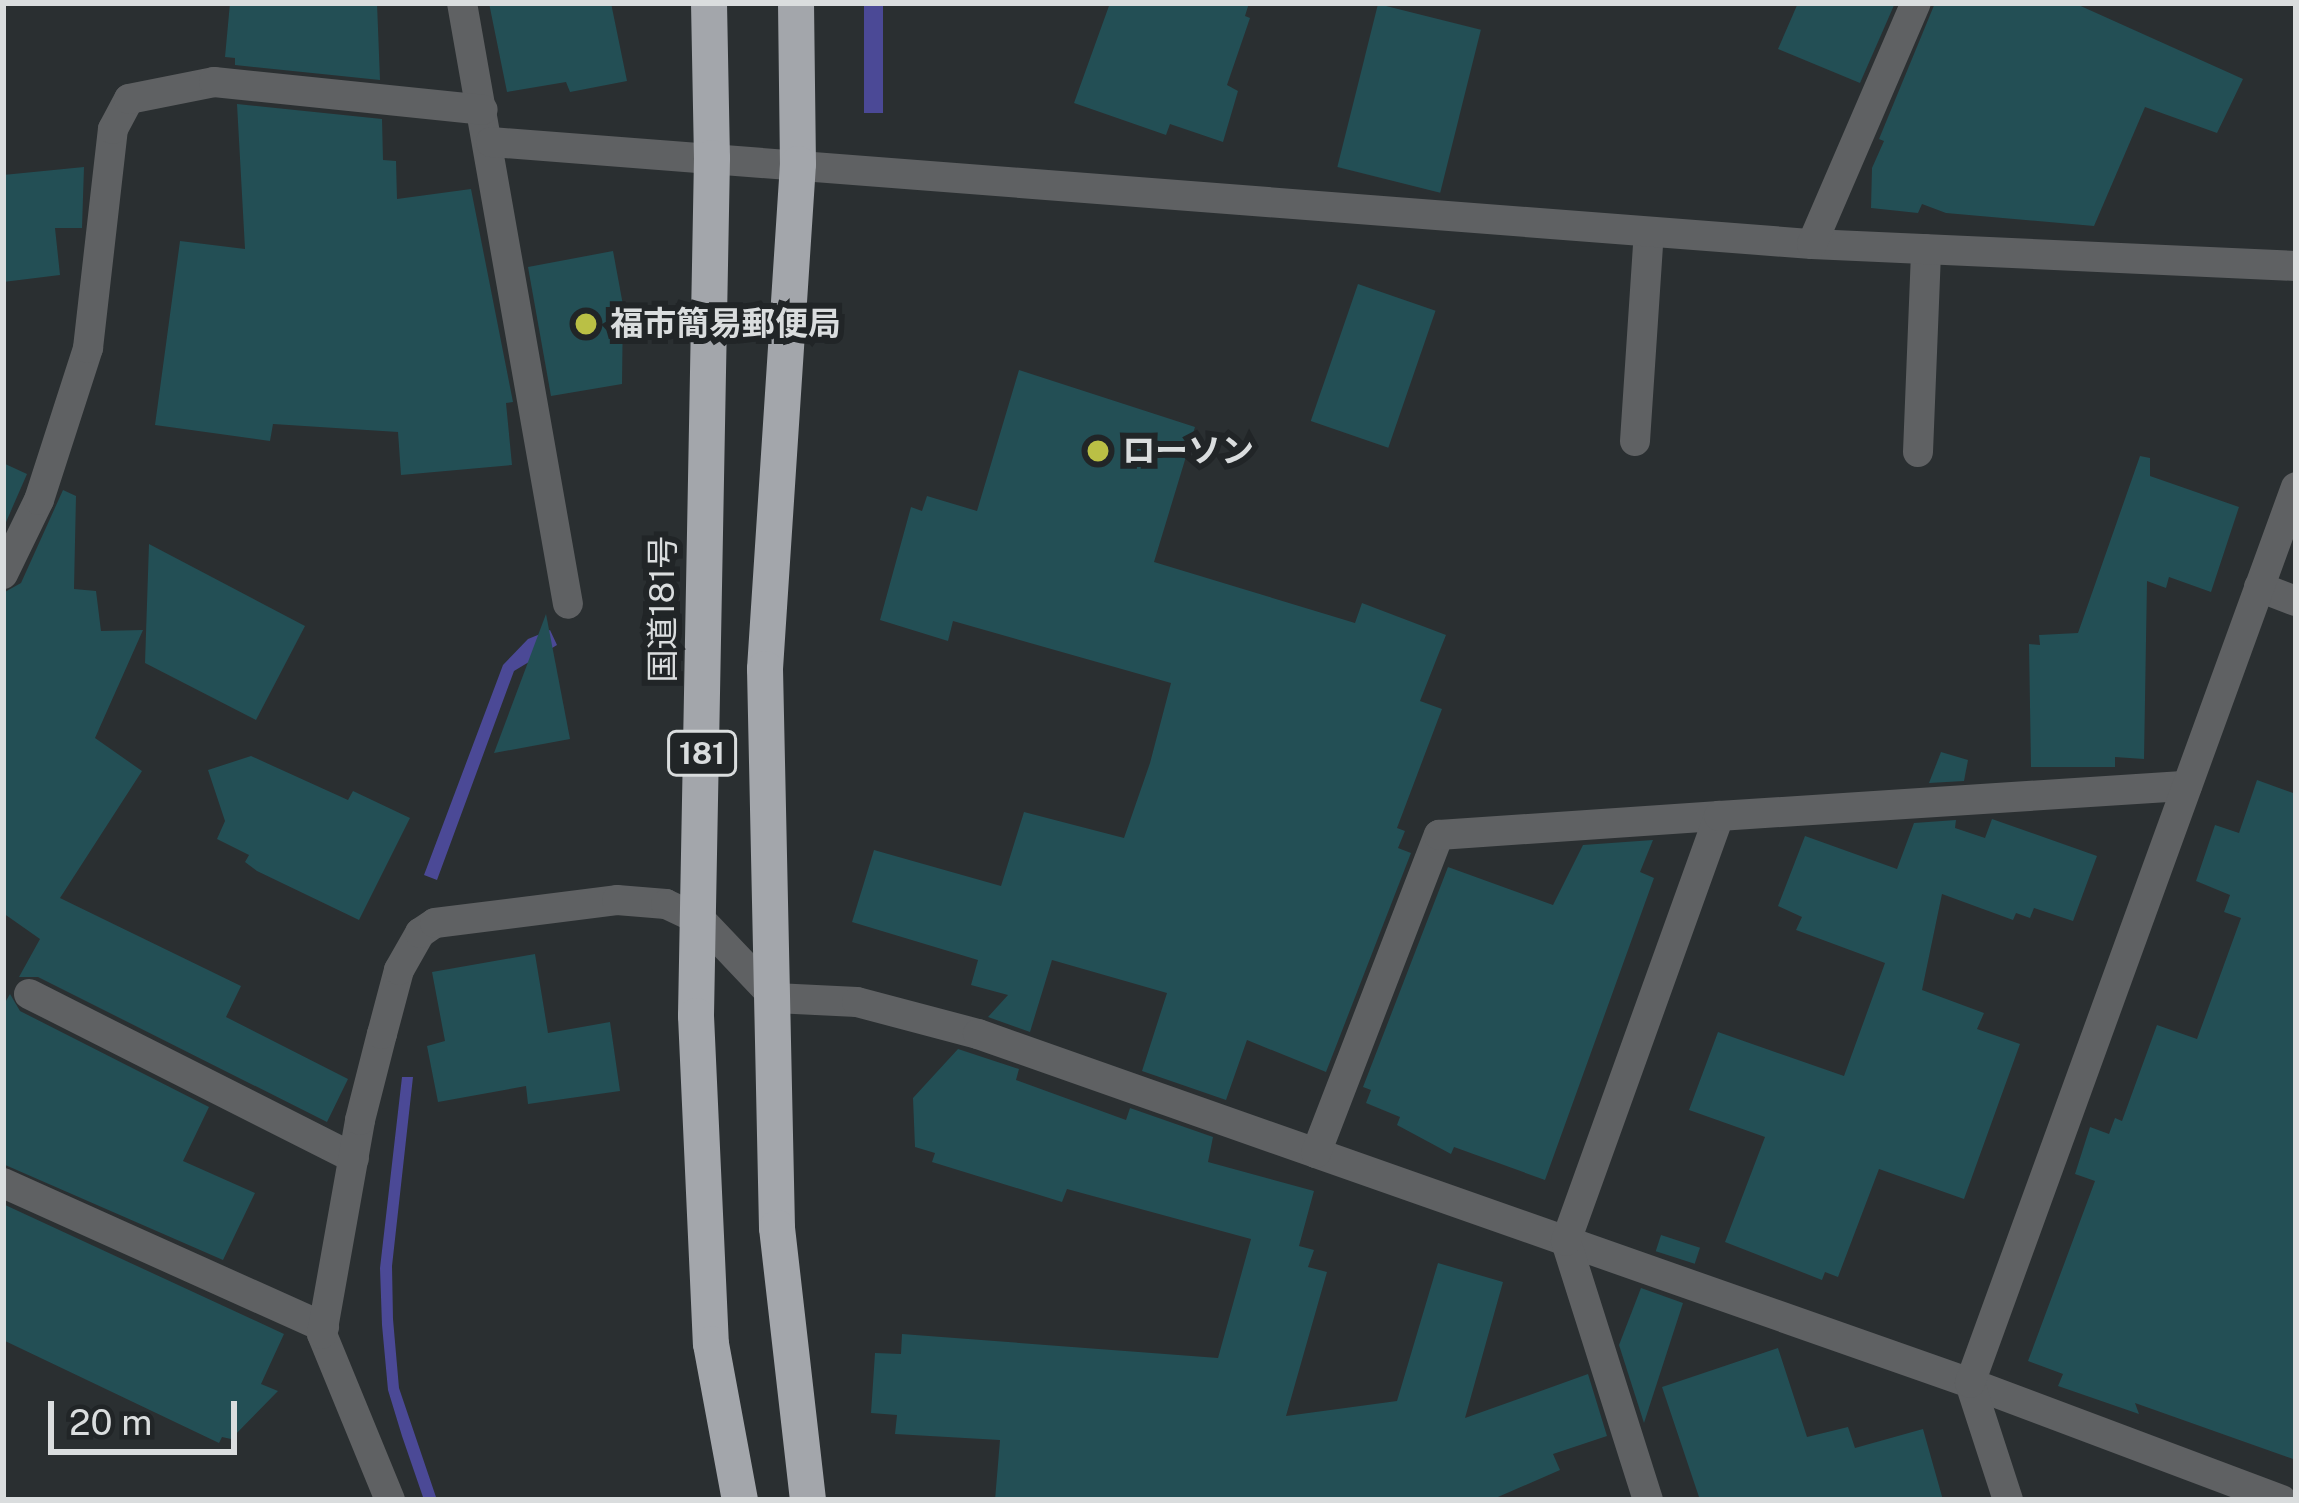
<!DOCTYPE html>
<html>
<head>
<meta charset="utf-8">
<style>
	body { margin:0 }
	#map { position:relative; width:2299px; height:1503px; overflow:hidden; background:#2a2f31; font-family:"Public Sans","Noto Sans JP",sans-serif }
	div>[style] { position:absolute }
	.water>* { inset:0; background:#4b4996; transform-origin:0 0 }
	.building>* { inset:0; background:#234f55; transform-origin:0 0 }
	.lane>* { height:30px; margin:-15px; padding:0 15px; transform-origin:15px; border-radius:15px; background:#5f6163 }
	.street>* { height:30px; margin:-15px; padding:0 15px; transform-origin:15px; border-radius:15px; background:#5f6163 }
	.highway>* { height:36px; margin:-18px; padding:0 18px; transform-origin:18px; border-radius:18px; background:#a3a6ab }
	.dots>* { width:33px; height:33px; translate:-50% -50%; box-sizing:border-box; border:6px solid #212527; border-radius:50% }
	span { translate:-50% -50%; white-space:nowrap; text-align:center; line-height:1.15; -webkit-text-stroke:12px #212527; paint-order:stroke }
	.shield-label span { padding:3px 9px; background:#212527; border:3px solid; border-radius:9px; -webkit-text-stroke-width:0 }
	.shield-label { font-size:30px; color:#daddde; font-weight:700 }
	.poi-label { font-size:33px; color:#daddde; font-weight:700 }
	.left { translate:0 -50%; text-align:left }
	.street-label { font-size:33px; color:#daddde }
	.frame { position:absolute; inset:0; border:6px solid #daddde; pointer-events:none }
	.scale { position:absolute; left:48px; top:1401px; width:189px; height:54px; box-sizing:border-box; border:6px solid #daddde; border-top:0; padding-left:15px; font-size:36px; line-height:42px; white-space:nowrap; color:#daddde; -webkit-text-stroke:9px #212527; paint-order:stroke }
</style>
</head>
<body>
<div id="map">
	<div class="water">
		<i style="left:864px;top:3px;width:19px;height:110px"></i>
		<i style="clip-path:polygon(550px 630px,557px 645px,514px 671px,437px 880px,424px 875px,503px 665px,528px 639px)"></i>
		<i style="clip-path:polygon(402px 1077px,413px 1077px,392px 1266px,393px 1319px,399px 1388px,437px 1500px,424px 1500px,402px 1436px,388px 1390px,382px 1325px,380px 1268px)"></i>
	</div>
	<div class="building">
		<i style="clip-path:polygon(230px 3px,377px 3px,380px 80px,235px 65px,235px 58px,225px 57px)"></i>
		<i style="clip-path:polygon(489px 3px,611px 3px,627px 81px,570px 92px,566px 82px,507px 92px)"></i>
		<i style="clip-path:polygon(1110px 3px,1249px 3px,1245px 16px,1250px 18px,1227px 85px,1238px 91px,1223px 142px,1170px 124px,1166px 135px,1074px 103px)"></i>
		<i style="clip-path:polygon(1798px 3px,1895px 3px,1860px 83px,1778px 49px)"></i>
		<i style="clip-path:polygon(1935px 3px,2074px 3px,2243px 79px,2217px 133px,2145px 107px,2094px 226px,1946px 213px,1922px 204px,1918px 213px,1871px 208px,1872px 168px,1884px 141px,1879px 139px)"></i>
		<i style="left:1378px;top:4px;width:106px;height:168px;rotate:14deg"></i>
		<i style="clip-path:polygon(237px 104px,382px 119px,383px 160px,396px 161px,397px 199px,471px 189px,513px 402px,506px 403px,512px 465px,401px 475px,398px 432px,273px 424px,270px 441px,155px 425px,180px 241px,245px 249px)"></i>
		<i style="clip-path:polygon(84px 167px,82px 228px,55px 228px,60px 275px,3px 282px,3px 175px)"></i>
		<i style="clip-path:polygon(613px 251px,623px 305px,622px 384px,551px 396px,528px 267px)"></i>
		<i style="left:1358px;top:284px;width:82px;height:145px;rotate:19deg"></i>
		<i style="clip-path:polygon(1019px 370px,1195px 427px,1154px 562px,1355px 623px,1362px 603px,1446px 635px,1420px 701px,1442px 709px,1397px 828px,1405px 831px,1398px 848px,1411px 853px,1326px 1072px,1247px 1040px,1226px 1100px,1142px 1071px,1167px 993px,1052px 960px,1030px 1032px,988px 1017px,1008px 995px,971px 985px,978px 960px,852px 922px,874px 850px,1001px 886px,1024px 812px,1124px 838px,1150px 763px,1171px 683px,953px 621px,948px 641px,880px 620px,911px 507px,922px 511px,927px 496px,977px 511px)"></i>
		<i style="clip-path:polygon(2140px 456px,2150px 458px,2150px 476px,2239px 507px,2211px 592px,2169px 577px,2166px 588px,2147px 581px,2144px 759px,2115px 757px,2115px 767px,2031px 767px,2029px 644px,2040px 645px,2039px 635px,2078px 633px)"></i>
		<i style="clip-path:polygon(3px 463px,27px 474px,3px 529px)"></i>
		<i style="clip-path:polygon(63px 490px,76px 496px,74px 589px,96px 591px,101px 631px,143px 630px,95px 738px,142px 771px,60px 898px,241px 986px,226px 1017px,348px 1079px,327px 1122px,38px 977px,19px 977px,40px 939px,3px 913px,3px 593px,21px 583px)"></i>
		<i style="clip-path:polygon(149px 544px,305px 626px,256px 720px,145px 663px)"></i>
		<i style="clip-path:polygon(546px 614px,570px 739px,494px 753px)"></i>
		<i style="clip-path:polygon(1941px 752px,1968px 760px,1964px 781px,1929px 783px)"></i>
		<i style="clip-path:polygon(251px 756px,348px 800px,353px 791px,410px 818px,359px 920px,257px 871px,245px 862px,249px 855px,217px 839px,225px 821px,208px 770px)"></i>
		<i style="clip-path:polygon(2257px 780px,2296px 794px,2296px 1460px,2135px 1403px,2139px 1414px,2058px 1386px,2063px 1374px,2028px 1361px,2095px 1181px,2075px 1174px,2090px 1127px,2109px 1134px,2115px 1118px,2122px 1121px,2157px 1025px,2197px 1039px,2241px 918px,2224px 912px,2230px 895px,2196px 881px,2215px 825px,2239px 833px)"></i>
		<i style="clip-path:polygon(1992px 819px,2097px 856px,2073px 921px,2034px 908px,2030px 918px,2016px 913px,2013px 920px,1942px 894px,1922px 990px,1984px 1013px,1977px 1029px,2020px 1044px,1964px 1199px,1879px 1169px,1838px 1277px,1825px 1272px,1822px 1280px,1725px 1242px,1765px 1137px,1689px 1110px,1718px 1032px,1844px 1076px,1885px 963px,1796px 930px,1802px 917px,1778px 906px,1805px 836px,1897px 869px,1914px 823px,1956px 820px,1955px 828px,1985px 838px)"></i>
		<i style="clip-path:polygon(1653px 840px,1640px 872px,1654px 878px,1545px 1180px,1454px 1147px,1451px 1154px,1397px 1125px,1400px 1117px,1366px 1103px,1371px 1090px,1363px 1087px,1448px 867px,1553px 905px,1583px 845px)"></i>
		<i style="clip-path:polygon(535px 954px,548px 1033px,610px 1022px,620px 1091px,528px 1104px,526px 1086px,438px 1102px,427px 1046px,445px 1041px,432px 972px)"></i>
		<i style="clip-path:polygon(10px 994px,20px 1011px,209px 1107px,183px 1161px,255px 1193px,223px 1260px,3px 1164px,3px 1006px)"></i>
		<i style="clip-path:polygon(958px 1049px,1019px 1069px,1016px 1080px,1126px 1120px,1130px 1108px,1213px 1137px,1208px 1162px,1314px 1191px,1299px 1246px,1314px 1250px,1308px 1267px,1327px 1272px,1286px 1416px,1397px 1401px,1438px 1263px,1503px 1282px,1465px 1418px,1588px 1374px,1607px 1436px,1553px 1454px,1560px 1470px,1491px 1500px,995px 1500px,1000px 1440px,895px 1434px,897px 1415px,871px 1413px,875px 1353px,901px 1354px,902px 1334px,1218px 1358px,1251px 1239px,1067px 1189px,1062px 1202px,932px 1162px,935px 1153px,915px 1147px,913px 1098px)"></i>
		<i style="clip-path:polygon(3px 1204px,284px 1334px,261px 1384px,278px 1391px,231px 1439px,222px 1437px,219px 1443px,3px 1340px)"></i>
		<i style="left:1661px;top:1235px;width:41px;height:17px;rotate:18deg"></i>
		<i style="clip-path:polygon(1641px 1288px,1683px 1303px,1644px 1423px,1619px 1345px)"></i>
		<i style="clip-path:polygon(1778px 1348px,1807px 1437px,1848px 1427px,1855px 1448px,1923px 1429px,1943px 1500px,1700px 1500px,1662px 1387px)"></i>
	</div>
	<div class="lane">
		<i style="left:1635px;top:441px;width:209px;rotate:-86.2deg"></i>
		<i style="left:1918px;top:452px;width:203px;rotate:-87.7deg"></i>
		<i style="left:29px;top:994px;width:364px;rotate:26.8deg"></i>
		<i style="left:3px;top:1183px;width:352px;rotate:24.2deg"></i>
	</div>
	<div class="street">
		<i style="left:462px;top:3px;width:610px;rotate:80deg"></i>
		<i style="left:491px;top:142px;width:1325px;rotate:4.42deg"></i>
		<i style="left:1812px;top:244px;width:484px;rotate:2.6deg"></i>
		<i style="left:1812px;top:244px;width:262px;rotate:-66.7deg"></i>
		<i style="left:3px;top:574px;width:82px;rotate:-64.1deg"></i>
		<i style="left:39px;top:500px;width:160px;rotate:-72.1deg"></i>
		<i style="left:88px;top:348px;width:220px;rotate:-83.5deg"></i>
		<i style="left:113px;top:129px;width:34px;rotate:-62deg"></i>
		<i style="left:129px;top:99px;width:87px;rotate:-11.3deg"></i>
		<i style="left:214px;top:82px;width:270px;rotate:5.9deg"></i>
		<i style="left:2259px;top:587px;width:40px;rotate:21deg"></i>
		<i style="left:1316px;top:1153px;width:693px;rotate:19.38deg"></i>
		<i style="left:1970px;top:1383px;width:333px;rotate:20.6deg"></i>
		<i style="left:390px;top:1500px;width:179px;rotate:-112.3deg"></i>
		<i style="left:322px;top:1334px;width:217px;rotate:-79.9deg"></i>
		<i style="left:360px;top:1120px;width:89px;rotate:-75.7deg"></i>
		<i style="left:382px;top:1034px;width:66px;rotate:-75.1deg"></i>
		<i style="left:399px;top:970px;width:43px;rotate:-60.4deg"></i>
		<i style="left:420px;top:933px;width:18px;rotate:-34deg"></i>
		<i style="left:435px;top:923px;width:183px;rotate:-7.2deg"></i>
		<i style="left:617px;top:900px;width:49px;rotate:4.7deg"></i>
		<i style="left:666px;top:904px;width:38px;rotate:25deg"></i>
		<i style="left:701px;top:920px;width:108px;rotate:46.5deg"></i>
		<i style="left:775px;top:998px;width:82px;rotate:2.8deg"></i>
		<i style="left:857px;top:1002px;width:125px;rotate:14.8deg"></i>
		<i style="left:978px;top:1034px;width:358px;rotate:19.4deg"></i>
		<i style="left:1316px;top:1153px;width:341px;rotate:-68.9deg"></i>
		<i style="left:1439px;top:835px;width:281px;rotate:-3.9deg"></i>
		<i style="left:1648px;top:1500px;width:272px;rotate:-107.6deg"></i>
		<i style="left:1566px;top:1241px;width:452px;rotate:-70.2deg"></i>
		<i style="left:1719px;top:816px;width:469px;rotate:-3.7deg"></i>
		<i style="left:2008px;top:1500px;width:123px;rotate:-108deg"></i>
		<i style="left:1970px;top:1383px;width:953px;rotate:-70.01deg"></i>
	</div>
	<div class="highway">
		<i style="left:709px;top:3px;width:155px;rotate:88.9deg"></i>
		<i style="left:712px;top:158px;width:858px;rotate:91.07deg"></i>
		<i style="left:696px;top:1016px;width:328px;rotate:87.4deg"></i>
		<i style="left:711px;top:1344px;width:159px;rotate:79.5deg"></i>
		<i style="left:796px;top:3px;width:161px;rotate:89.3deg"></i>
		<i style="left:798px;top:164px;width:506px;rotate:93.74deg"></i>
		<i style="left:765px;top:669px;width:559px;rotate:88.77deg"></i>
		<i style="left:777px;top:1228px;width:274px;rotate:83.5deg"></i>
	</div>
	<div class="dots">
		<i style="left:586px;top:324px;background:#bac045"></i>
		<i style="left:1098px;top:451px;background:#bac045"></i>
	</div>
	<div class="shield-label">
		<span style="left:702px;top:753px">181</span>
	</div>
	<div class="poi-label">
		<span class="left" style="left:610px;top:324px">福市簡易郵便局</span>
		<span class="left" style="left:1122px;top:451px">ローソン</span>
	</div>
	<div class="street-label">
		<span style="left:663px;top:609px;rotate:-90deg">国道181号</span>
	</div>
	<div class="frame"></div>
	<div class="scale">20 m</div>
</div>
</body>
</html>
